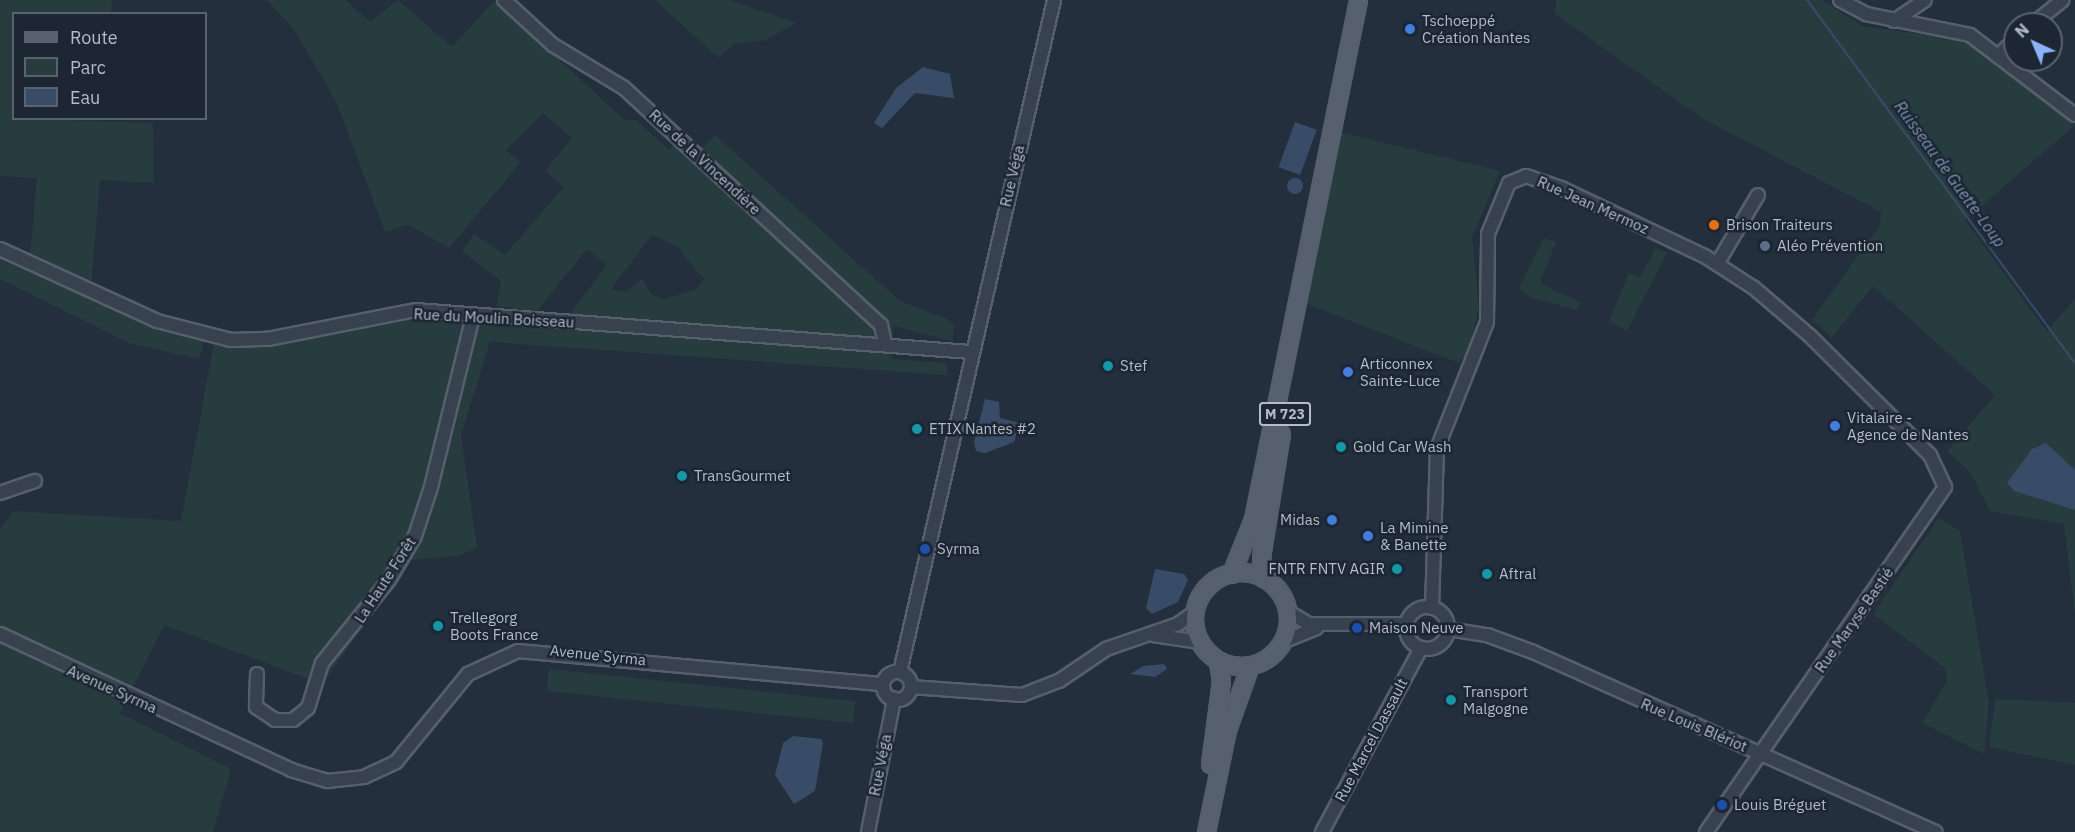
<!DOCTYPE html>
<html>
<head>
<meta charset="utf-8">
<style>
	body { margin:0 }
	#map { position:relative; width:2075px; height:832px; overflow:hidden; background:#242f3e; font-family:"IBM Plex Sans",sans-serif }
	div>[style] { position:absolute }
	.green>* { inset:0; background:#263c3f; transform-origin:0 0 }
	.water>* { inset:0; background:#394c67; transform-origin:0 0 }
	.round { border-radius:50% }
	.stream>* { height:2px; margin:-1px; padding:0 1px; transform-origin:1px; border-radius:1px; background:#394c67 }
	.roads { filter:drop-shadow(2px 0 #565f6c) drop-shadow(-2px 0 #565f6c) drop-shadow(0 2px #565f6c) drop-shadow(0 -2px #565f6c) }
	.minor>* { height:12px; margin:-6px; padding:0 6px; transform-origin:6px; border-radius:6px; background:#38414e }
	.minor>.ring { margin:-6px; padding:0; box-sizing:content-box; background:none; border:12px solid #38414e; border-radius:50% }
	.major>* { height:15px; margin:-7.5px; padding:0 7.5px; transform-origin:7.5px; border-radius:7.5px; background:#56606e }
	.major>.ring { margin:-7.5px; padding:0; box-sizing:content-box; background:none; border:15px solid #56606e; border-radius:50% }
	.dots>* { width:16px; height:16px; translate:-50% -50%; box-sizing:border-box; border:3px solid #1d2633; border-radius:50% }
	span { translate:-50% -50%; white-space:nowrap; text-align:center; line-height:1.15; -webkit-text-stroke:5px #1d2633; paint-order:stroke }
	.shield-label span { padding:2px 4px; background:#1d2633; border:2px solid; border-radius:4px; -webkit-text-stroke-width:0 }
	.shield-label { font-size:14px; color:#b4bcc9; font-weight:700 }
	.poi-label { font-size:15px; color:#b4bcc9 }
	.left { translate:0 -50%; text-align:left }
	.right { translate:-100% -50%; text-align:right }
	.street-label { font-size:15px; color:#b4bcc9 }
	.water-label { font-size:16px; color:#7c92b1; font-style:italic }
	.legend { position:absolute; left:12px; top:12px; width:195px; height:108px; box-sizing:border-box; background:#1d2633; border:2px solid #59626f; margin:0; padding:8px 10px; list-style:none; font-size:18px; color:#b4bcc9 }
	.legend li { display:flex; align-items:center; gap:12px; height:30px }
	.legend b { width:30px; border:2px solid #59626f }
	.north { position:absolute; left:2003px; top:12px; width:60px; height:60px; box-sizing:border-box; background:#1d2633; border:2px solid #59626f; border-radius:50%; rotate:316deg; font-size:16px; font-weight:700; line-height:24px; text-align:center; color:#b4bcc9 }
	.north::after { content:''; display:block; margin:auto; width:21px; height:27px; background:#8ab4f8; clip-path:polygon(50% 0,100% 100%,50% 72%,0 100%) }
</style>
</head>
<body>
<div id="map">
	<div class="green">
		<i style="clip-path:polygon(0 0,112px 0,111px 13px,14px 14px,14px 118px,153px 123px,154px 183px,100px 180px,91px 286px,30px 254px,37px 178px,0 176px)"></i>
		<i style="clip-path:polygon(evenodd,267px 0,346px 0,370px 22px,398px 0,452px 47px,495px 0,624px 120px,636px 120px,669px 150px,683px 136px,700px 151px,715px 135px,900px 301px,947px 319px,955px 326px,952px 341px,894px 326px,891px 351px,892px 359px,947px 363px,947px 375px,490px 342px,461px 435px,477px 548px,458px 556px,411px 560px,322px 684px,164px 625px,120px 713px,231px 769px,213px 832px,0 832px,0 529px,13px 511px,181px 521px,214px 342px,281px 345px,410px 320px,560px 327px,607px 265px,587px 249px,536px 312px,496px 306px,501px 281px,462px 251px,474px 234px,505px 255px,564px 187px,545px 171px,572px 138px,543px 113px,506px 150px,521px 162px,449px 248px,409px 225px,385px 232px,336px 101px,293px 28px,267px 0,652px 235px,677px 247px,704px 279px,697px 289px,664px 299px,651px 294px,642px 278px,626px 292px,611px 289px,652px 235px)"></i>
		<i style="clip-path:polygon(655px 0,729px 0,796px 23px,766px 40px,733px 44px,719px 58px)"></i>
		<i style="clip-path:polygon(1557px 0,1822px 0,1862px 26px,1957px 39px,1982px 48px,2075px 125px,1965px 220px,2047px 332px,2075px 298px,2075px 470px,2047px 444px,2039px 445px,2014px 491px,2075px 510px,2075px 615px,2064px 524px,1990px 511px,1970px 472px,1947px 451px,1995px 395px,1873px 286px,1832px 337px,1812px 320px,1880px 225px,1881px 212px,1702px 118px,1554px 13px)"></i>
		<i style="clip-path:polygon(1341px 132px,1500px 171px,1472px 237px,1479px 308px,1469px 349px,1459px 363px,1307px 304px)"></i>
		<i style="clip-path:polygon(1544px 238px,1556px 242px,1540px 283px,1581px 303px,1576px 310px,1530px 297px,1519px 288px)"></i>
		<i style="clip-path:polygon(1656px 247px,1667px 253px,1627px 331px,1609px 321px,1629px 273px,1640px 277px)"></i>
		<i style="clip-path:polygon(0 256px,154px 329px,204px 341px,199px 359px,129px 343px,0 279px)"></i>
		<i style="clip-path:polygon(1939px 518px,1960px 531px,1989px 702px,1984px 754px,1922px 723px,1947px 681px,1945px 668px,1873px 614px)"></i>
		<i style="left:549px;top:669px;width:308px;height:22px;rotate:6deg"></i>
		<i style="clip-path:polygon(1995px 699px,2075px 703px,2075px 765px,1989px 747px)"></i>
	</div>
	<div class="water">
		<i style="clip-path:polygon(923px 67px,950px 74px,954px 98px,915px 93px,882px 128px,874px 123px,896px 88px)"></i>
		<i style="left:1295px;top:122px;width:23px;height:48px;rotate:20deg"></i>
		<i class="round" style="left:1287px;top:178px;width:16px;height:16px"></i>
		<i style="clip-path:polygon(985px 399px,999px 402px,1000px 418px,1020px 423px,1014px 442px,985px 453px,976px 451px,974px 442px)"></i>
		<i style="clip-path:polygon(2046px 443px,2075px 470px,2075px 510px,2014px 491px,2007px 483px,2032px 449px)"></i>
		<i style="clip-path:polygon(1155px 569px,1184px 574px,1188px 580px,1178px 602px,1152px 614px,1146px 608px)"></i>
		<i style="clip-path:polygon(1144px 666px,1164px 664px,1167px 669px,1155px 677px,1130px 674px)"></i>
		<i style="clip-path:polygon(793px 736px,821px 739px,823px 743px,815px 791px,794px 804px,775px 775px,783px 743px)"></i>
	</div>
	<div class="stream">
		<i style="left:1807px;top:0;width:451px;rotate:53.6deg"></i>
	</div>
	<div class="roads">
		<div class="minor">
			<i style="left:504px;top:0;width:67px;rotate:42.6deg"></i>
			<i style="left:553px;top:45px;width:83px;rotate:31.2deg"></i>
			<i style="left:624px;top:88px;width:350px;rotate:42.7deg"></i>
			<i style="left:881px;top:325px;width:19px;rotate:78deg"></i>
			<i style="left:1840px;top:0;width:30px;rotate:28deg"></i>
			<i style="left:1866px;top:14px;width:106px;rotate:11.4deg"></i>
			<i style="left:1970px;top:35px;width:132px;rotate:37.3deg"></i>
			<i style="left:1894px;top:21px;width:37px;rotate:-34deg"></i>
			<i style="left:2033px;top:24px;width:38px;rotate:-39deg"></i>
			<i style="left:2000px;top:54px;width:21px;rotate:-43deg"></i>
			<i style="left:0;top:249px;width:173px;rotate:24.6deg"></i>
			<i style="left:157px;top:321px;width:76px;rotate:14.4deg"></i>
			<i style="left:231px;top:340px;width:37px;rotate:-2deg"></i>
			<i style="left:268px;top:339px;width:151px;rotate:-11.1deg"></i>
			<i style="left:416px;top:310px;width:557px;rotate:4.33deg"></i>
			<i style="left:1717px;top:264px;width:80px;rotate:-59.3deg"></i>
			<i style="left:0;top:493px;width:37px;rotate:-19deg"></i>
			<i class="ring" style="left:1406px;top:607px;width:30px;height:30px"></i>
			<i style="left:1432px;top:608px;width:159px;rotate:-88.2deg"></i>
			<i style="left:1437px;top:449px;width:136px;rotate:-68.5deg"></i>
			<i style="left:1487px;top:322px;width:88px;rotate:-89.3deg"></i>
			<i style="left:1488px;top:234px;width:55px;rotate:-67.6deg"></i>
			<i style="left:1509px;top:183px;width:18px;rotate:-22deg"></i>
			<i style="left:1526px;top:176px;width:39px;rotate:19deg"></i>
			<i style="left:1563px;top:189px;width:158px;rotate:25.4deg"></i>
			<i style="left:1706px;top:257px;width:57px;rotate:32.9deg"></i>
			<i style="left:1754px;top:288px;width:74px;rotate:40.6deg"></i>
			<i style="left:1810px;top:336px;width:169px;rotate:44.8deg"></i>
			<i style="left:1930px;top:455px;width:35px;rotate:65deg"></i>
			<i style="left:1945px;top:487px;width:420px;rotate:124.7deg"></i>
			<i style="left:1287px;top:611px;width:26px;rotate:31deg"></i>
			<i style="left:1309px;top:624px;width:98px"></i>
			<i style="left:1448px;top:629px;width:39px;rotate:9deg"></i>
			<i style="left:1487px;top:635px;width:49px;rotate:20.3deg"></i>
			<i style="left:1533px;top:652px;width:441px;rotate:24.1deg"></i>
			<i style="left:0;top:634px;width:321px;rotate:25deg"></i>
			<i style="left:291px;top:770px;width:38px;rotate:17deg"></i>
			<i style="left:327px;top:781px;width:37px;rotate:-6deg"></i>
			<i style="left:364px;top:777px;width:35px;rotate:-25deg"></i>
			<i style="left:396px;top:762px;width:114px;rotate:-50.7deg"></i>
			<i style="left:468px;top:674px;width:55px;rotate:-24.7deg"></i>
			<i style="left:518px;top:651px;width:366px;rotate:5.2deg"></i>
			<i style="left:1153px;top:635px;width:48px;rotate:8.5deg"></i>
			<i style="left:1282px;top:642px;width:37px;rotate:-22deg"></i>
			<i style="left:900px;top:672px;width:689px;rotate:-77.09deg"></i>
			<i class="ring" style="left:883px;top:672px;width:16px;height:16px"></i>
			<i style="left:257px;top:674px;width:33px;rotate:92deg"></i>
			<i style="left:256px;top:707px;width:23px;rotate:34deg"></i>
			<i style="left:275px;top:720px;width:18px"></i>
			<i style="left:293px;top:720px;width:19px;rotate:-39deg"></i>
			<i style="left:308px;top:708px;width:47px;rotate:-72.7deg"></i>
			<i style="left:322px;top:663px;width:107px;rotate:-51.1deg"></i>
			<i style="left:389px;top:580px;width:51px;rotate:-59.4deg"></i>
			<i style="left:415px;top:536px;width:52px;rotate:-71.9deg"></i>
			<i style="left:431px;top:487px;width:176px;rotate:-76.2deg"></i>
			<i style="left:911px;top:687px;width:111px;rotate:4.1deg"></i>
			<i style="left:1022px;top:695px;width:40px;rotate:-21deg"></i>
			<i style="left:1059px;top:681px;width:57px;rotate:-34.2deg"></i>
			<i style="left:1106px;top:649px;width:76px;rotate:-19.1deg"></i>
			<i style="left:1178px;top:624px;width:21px;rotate:-35deg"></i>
			<i style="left:868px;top:832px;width:136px;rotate:-78.9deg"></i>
			<i style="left:1322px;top:832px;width:209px;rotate:-61.7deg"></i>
		</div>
		<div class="major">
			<i class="ring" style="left:1194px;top:572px;width:79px;height:79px"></i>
			<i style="left:1231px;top:574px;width:59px;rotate:-68.2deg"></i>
			<i style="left:1253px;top:519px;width:530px;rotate:-78.56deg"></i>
			<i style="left:1263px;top:578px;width:21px;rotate:-95deg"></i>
			<i style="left:1261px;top:557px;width:125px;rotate:-80.8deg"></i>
			<i style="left:1210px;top:764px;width:84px;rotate:-82.5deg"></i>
			<i style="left:1221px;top:681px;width:20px;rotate:-99deg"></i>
			<i style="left:1206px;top:832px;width:104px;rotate:-78.4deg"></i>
			<i style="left:1227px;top:730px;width:69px;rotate:-70.5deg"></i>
		</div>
	</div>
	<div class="dots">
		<i style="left:1410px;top:29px;background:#3f7fe0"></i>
		<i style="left:1714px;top:225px;background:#e8710a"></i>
		<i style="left:1765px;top:246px;background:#5c6f8a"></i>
		<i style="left:1108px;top:366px;background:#0f9aa8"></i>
		<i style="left:1348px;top:372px;background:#3f7fe0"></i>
		<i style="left:1835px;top:426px;background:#3f7fe0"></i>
		<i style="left:917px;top:429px;background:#0f9aa8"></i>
		<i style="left:1341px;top:447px;background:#0f9aa8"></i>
		<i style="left:682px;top:476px;background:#0f9aa8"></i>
		<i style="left:1332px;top:520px;background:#3f7fe0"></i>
		<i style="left:1368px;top:536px;background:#3f7fe0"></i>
		<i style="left:925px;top:549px;background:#1a4fb4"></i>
		<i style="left:1397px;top:569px;background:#0f9aa8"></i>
		<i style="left:1487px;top:574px;background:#0f9aa8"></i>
		<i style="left:438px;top:626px;background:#0f9aa8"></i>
		<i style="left:1357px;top:628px;background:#1a4fb4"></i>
		<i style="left:1451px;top:700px;background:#0f9aa8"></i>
		<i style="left:1722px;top:805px;background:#1a4fb4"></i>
	</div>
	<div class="shield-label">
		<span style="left:1285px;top:414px">M 723</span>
	</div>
	<div class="poi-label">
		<span class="left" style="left:1422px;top:29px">Tschoeppé<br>Création Nantes</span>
		<span class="left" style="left:1726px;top:225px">Brison Traiteurs</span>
		<span class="left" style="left:1777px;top:246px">Aléo Prévention</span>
		<span class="left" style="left:1360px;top:372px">Articonnex<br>Sainte-Luce</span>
		<span class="left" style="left:1120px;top:366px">Stef</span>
		<span class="left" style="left:1847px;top:426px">Vitalaire -<br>Agence de Nantes</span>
		<span class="left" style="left:929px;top:429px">ETIX Nantes #2</span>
		<span class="left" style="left:1353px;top:447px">Gold Car Wash</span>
		<span class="left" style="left:694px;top:476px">TransGourmet</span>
		<span class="right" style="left:1320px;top:520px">Midas</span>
		<span class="left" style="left:1380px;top:536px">La Mimine<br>&amp; Banette</span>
		<span class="left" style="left:937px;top:549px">Syrma</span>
		<span class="right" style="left:1385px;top:569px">FNTR FNTV AGIR</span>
		<span class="left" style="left:1499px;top:574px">Aftral</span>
		<span class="left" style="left:450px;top:626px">Trellegorg<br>Boots France</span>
		<span class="left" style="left:1369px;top:628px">Maison Neuve</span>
		<span class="left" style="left:1463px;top:700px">Transport<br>Malgogne</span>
		<span class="left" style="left:1734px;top:805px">Louis Bréguet</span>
	</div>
	<div class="street-label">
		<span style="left:705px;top:162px;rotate:43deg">Rue de la Vincendière</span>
		<span style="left:1012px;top:176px;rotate:-77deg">Rue Véga</span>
		<span style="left:1593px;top:205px;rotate:24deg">Rue Jean Mermoz</span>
		<span style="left:494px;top:318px;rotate:3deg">Rue du Moulin Boisseau</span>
		<span style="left:385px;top:580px;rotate:-57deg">La Haute Forêt</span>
		<span style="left:1854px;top:620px;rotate:-55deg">Rue Maryse Bastié</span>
		<span style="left:598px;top:655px;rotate:6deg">Avenue Syrma</span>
		<span style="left:112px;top:689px;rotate:24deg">Avenue Syrma</span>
		<span style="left:1694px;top:725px;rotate:23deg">Rue Louis Blériot</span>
		<span style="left:1371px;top:740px;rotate:-62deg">Rue Marcel Dassault</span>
		<span style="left:880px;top:765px;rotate:-79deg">Rue Véga</span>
	</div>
	<div class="water-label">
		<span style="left:1950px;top:174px;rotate:54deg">Ruisseau de Guette-Loup</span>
	</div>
	<ul class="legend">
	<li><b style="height:8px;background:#56606e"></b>Route</li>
	<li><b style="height:16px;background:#263c3f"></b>Parc</li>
	<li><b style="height:16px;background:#394c67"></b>Eau</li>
	</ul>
	<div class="north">N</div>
</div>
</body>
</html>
